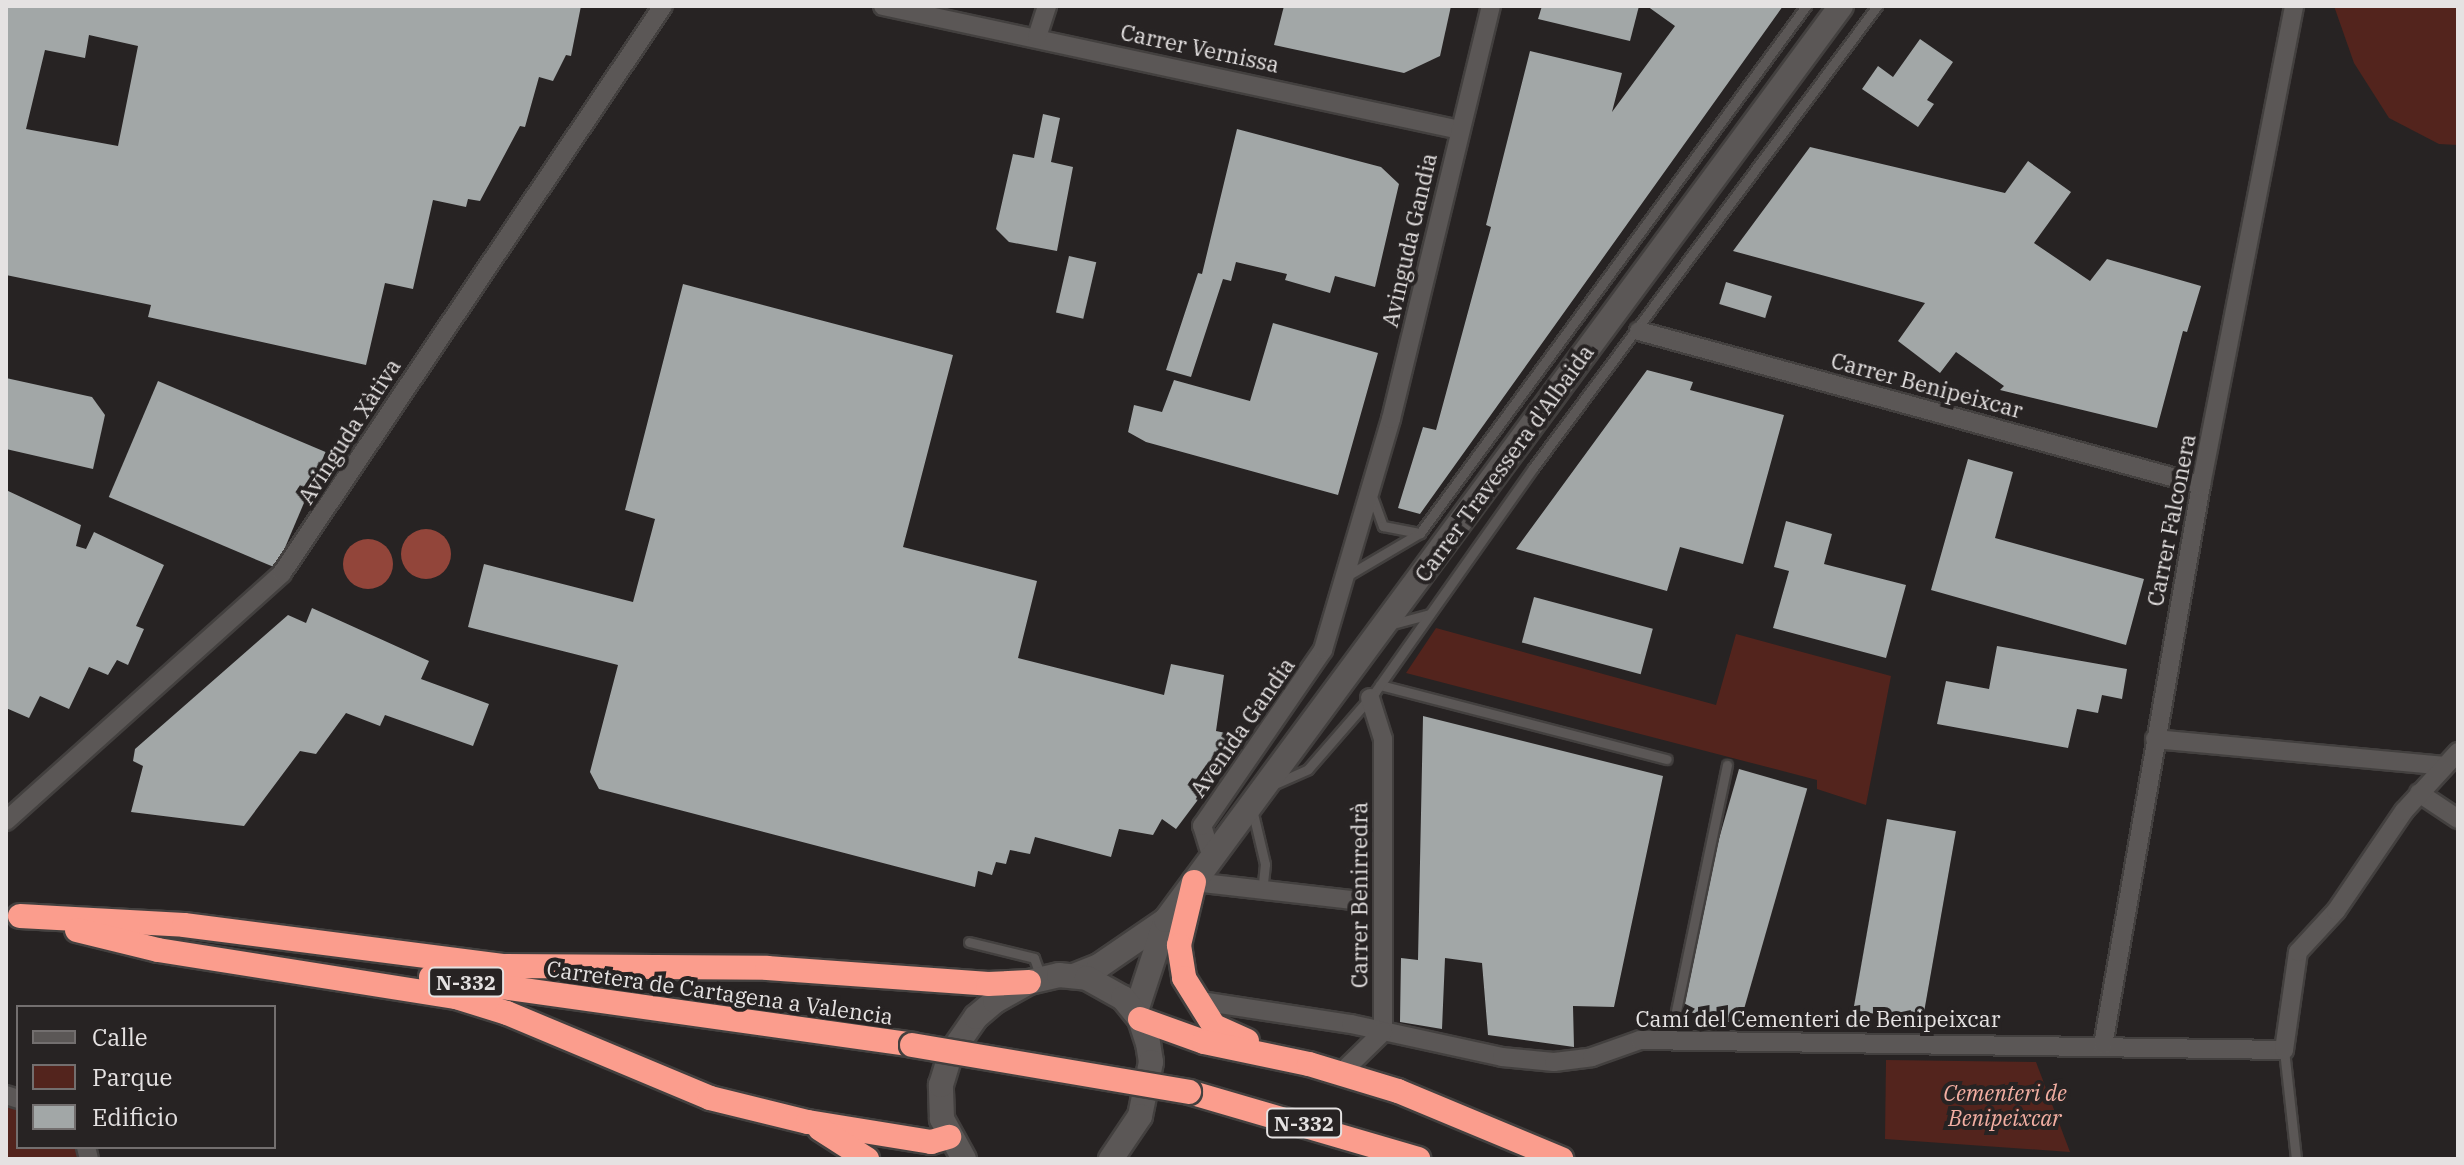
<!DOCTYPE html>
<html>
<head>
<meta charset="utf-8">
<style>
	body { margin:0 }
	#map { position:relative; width:2464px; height:1165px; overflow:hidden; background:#272323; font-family:"IBM Plex Serif",serif }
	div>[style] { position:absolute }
	.green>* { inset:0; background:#53241d }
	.water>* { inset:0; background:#92453a }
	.round { border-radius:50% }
	.building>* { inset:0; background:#a2a7a7; transform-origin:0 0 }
	.roads { filter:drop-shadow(2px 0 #43403f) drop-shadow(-2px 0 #43403f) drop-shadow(0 2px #43403f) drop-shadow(0 -2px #43403f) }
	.lane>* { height:9px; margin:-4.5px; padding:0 4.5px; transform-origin:4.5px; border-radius:4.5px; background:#5b5756 }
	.street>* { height:18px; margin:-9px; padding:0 9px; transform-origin:9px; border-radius:9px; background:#5b5756 }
	.secondary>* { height:24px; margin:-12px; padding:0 12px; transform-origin:12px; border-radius:12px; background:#5b5756 }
	.highway>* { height:24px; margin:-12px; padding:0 12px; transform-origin:12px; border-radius:12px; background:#fb9d8d }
	.bridges { filter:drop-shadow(2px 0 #43403f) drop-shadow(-2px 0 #43403f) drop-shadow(0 2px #43403f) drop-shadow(0 -2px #43403f) }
	.highway-bridge>* { height:24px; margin:-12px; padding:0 12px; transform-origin:12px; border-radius:12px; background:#fb9d8d }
	span { translate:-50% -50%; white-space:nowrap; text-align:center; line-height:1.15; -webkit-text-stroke:8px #272323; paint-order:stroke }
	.shield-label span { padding:2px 6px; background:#272323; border:2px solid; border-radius:6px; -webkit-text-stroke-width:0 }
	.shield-label { font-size:20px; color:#e5e2e2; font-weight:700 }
	.street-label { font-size:22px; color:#e5e2e2 }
	.park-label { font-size:22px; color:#f2aea2; font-style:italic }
	.frame { position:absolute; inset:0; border:8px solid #e5e2e2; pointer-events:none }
	.legend { position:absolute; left:16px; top:1005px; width:260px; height:144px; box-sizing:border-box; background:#272323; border:2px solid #736f6f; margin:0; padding:10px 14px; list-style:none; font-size:24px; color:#e5e2e2 }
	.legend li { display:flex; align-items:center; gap:16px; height:40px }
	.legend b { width:40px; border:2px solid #736f6f }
</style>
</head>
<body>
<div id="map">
	<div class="green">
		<i style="clip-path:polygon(2334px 6px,2458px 6px,2458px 145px,2439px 144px,2389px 118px,2354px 63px)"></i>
		<i style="clip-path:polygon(1436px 628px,1716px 705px,1736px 634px,1891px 676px,1866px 805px,1817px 789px,1817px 780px,1406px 673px)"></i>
		<i style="clip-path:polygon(1886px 1060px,2036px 1062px,2070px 1152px,1885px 1139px)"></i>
		<i style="clip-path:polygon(6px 1106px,18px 1110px,18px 1147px,77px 1147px,79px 1159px,6px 1159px)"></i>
	</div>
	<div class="water">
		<i class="round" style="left:401px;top:529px;width:50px;height:50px"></i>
		<i class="round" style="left:343px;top:539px;width:50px;height:50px"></i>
	</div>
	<div class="building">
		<i style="clip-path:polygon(evenodd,6px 6px,581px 6px,571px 56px,566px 55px,553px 81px,539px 77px,525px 127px,520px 126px,480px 201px,468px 199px,466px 207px,433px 200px,413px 289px,385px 283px,366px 365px,148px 317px,151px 305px,6px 275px,6px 6px,89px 35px,138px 46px,118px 146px,26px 129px,45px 50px,85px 58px,89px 35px)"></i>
		<i style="clip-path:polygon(1284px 6px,1451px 6px,1440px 56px,1404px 73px,1274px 45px)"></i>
		<i style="clip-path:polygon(1542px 6px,1639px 6px,1630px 41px,1538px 19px)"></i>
		<i style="clip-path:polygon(1647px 6px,1783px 6px,1420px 514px,1398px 508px,1423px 427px,1436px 430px,1491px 227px,1486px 225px,1530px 51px,1622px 73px,1612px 112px,1675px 26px)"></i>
		<i style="clip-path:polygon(1920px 39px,1953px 62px,1927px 100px,1934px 104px,1918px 127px,1862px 89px,1878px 66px,1893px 77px)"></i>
		<i style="clip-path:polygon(1043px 114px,1060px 118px,1051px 162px,1073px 167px,1057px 251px,1009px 242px,996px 229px,1013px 154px,1034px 158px)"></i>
		<i style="clip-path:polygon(1237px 129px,1381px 167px,1399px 184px,1375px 287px,1335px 276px,1330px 293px,1285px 280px,1287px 274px,1236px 262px,1231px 281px,1223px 279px,1191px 377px,1166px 370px,1198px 273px,1202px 274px)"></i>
		<i style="clip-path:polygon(1810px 147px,2005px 193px,2028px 161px,2071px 192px,2034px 243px,2090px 281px,2107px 259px,2201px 286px,2187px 332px,2183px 331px,2157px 428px,2000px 390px,2004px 386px,1956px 352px,1940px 373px,1898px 341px,1925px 303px,1733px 251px)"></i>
		<i style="left:1069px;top:256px;width:28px;height:58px;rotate:13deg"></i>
		<i style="left:1726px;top:282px;width:48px;height:23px;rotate:17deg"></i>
		<i style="clip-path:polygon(683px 284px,953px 355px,903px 547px,1037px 581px,1018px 658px,1164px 695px,1171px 664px,1224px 675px,1216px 731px,1245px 737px,1176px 829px,1162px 819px,1153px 835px,1119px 829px,1111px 857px,1035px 837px,1030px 854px,1010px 850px,1006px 864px,996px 862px,992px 875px,978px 871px,975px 887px,599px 789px,590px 772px,618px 665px,468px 627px,484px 564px,633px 602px,655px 519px,625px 510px)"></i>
		<i style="clip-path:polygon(1273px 323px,1378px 353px,1338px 495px,1146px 442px,1128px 432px,1134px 405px,1162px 412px,1174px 380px,1250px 401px)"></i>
		<i style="clip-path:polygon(1647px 370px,1693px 382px,1690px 390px,1784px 415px,1743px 564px,1680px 547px,1667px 591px,1516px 549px)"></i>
		<i style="clip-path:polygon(6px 378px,92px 397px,105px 415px,93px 469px,6px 449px)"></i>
		<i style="left:158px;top:381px;width:182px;height:126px;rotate:23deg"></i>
		<i style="clip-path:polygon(1968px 459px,2013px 472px,1995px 538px,2144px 579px,2126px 645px,1931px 590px)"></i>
		<i style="clip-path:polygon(6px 490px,81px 525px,76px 546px,86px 549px,94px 532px,164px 565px,136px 626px,144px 629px,128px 665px,117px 660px,108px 675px,89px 667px,69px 709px,40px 696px,29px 718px,6px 708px)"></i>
		<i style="clip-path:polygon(1786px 521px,1832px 534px,1824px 564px,1906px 585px,1886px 658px,1773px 628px,1789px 571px,1774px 567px)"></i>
		<i style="left:1534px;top:597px;width:123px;height:47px;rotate:15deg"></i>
		<i style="clip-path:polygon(312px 608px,429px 661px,421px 679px,489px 704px,473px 746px,385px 715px,380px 726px,346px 713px,316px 754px,300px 751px,244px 826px,131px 812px,143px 766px,133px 761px,135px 749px,288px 615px,306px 623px)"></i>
		<i style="clip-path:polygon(1997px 646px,2127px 669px,2122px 699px,2102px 695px,2098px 713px,2077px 709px,2068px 748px,1937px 724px,1946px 681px,1989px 689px)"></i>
		<i style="clip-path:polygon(1423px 716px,1663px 776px,1614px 1007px,1573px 1006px,1574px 1047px,1488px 1035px,1482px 963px,1445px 958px,1442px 1029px,1400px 1022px,1401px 958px,1418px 960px)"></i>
		<i style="left:1739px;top:769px;width:71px;height:247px;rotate:16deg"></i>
		<i style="left:1887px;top:819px;width:70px;height:194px;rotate:10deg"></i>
	</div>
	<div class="roads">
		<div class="lane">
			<i style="left:1373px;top:499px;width:29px;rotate:70deg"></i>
			<i style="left:1383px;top:526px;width:38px;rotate:11deg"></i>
			<i style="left:1345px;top:577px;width:87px;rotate:-30.4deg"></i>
			<i style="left:1420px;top:533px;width:653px;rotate:-53.78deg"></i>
			<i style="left:1389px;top:625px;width:42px;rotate:-15deg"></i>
			<i style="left:1380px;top:685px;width:296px;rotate:14.5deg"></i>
			<i style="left:1275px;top:784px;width:36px;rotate:-24deg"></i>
			<i style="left:1308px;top:769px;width:102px;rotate:-49deg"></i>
			<i style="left:1375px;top:692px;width:274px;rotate:-54.8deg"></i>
			<i style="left:1533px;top:468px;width:576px;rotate:-53.33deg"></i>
			<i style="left:1252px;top:809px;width:57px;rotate:76.7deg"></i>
			<i style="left:1265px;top:864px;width:27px;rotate:96deg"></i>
			<i style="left:969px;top:942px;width:67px;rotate:13.8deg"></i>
			<i style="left:1034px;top:958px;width:20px;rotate:70deg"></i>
			<i style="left:1670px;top:1040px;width:281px;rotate:-78.3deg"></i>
			<i style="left:2284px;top:1050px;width:110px;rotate:83.7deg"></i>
		</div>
		<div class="street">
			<i style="left:883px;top:6px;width:590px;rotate:12.13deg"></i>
			<i style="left:1037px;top:37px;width:33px;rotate:-72deg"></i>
			<i style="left:1639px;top:331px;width:583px;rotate:15.32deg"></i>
			<i style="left:1370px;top:698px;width:43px;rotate:72.4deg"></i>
			<i style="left:1383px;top:739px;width:293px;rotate:90deg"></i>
			<i style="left:2155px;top:739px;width:290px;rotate:5.3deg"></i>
			<i style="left:2419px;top:793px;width:47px;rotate:33.7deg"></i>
			<i style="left:6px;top:821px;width:371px;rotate:-41.9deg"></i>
			<i style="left:282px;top:573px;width:683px;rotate:-56.1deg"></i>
			<i style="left:1212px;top:858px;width:34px;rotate:-107deg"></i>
			<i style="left:1202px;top:826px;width:214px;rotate:-55.5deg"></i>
			<i style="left:1323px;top:650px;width:241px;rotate:-73.6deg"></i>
			<i style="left:1391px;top:419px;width:425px;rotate:-76.4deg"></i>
			<i style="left:1194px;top:882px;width:160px;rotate:6.5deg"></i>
			<i style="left:1207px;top:1002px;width:146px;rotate:8.7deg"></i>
			<i style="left:1351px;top:1024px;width:155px;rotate:12.3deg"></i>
			<i style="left:1502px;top:1057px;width:52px;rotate:5.5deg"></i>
			<i style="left:1554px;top:1062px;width:38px;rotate:-7deg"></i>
			<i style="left:1592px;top:1057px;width:51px;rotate:-19.5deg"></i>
			<i style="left:1640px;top:1040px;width:644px;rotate:0.89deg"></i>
			<i style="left:2284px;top:1050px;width:99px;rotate:-81.9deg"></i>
			<i style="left:2298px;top:952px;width:56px;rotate:-47.2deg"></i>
			<i style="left:2336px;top:911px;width:121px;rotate:-55.8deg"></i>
			<i style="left:2404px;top:811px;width:80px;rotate:-47.5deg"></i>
			<i style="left:2103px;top:1045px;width:569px;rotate:-80.07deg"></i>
			<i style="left:2201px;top:485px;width:488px;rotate:-79deg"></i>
			<i style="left:1341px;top:1073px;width:59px;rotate:-44.3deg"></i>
			<i style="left:6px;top:1095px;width:13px;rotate:18deg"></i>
			<i style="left:86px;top:1147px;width:12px;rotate:76deg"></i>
		</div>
		<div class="secondary">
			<i style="left:1074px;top:976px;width:27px;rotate:-22deg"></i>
			<i style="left:1099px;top:966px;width:81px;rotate:-34.5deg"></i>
			<i style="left:1136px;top:1011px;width:96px;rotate:-71.8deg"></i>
			<i style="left:1166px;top:920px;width:1136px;rotate:-53.55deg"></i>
			<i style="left:964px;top:1159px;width:46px;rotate:-118.8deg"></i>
			<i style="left:942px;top:1119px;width:34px;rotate:-92deg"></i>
			<i style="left:941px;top:1085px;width:34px;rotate:-73deg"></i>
			<i style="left:951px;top:1053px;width:44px;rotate:-55.2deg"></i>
			<i style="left:976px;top:1017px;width:25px;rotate:-40deg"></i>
			<i style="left:995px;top:1001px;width:39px;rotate:-29deg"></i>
			<i style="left:1029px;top:982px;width:31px;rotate:-13deg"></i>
			<i style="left:1059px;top:975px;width:28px;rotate:6deg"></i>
			<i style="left:1087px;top:978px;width:41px;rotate:29.1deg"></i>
			<i style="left:1123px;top:998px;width:27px;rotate:51deg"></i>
			<i style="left:1140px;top:1019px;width:25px;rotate:72deg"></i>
			<i style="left:1148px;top:1043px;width:19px;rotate:81deg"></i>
			<i style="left:1151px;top:1062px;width:55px;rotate:101.5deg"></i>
			<i style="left:1140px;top:1116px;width:52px;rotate:124deg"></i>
		</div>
		<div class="highway">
			<i style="left:1194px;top:882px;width:65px;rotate:103.4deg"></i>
			<i style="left:1179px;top:945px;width:33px;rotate:81deg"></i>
			<i style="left:1184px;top:978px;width:57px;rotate:58deg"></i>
			<i style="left:1214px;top:1026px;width:36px;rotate:24deg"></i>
			<i style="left:20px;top:916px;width:164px;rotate:3.1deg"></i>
			<i style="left:184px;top:925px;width:325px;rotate:7.3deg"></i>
			<i style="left:506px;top:966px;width:261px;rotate:0.4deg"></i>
			<i style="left:767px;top:968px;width:222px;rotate:4.1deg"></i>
			<i style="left:988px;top:984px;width:41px;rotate:-2.8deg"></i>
			<i style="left:77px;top:930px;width:83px;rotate:13.9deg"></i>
			<i style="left:158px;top:950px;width:302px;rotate:9deg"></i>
			<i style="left:456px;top:997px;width:53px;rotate:17.4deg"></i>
			<i style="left:507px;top:1013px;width:220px;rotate:22.7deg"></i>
			<i style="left:710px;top:1098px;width:101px;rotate:13.8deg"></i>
			<i style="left:808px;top:1122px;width:125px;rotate:9.2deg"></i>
			<i style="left:931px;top:1142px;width:19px;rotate:-16deg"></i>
			<i style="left:431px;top:977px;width:486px;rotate:8deg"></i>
			<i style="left:1140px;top:1019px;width:68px;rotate:19.8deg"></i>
			<i style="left:1204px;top:1042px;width:107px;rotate:11.8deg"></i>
			<i style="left:1309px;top:1064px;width:93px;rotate:16.9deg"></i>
			<i style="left:1398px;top:1091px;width:177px;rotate:22.6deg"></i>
			<i style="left:1189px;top:1092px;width:239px;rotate:16.3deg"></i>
			<i style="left:820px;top:1129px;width:56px;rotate:32.6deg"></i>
		</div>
	</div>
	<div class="bridges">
		<div class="highway-bridge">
			<i style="left:912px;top:1045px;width:281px;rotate:9.6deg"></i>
		</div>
	</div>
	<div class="shield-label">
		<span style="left:466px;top:982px">N-332</span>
		<span style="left:1304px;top:1123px">N-332</span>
	</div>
	<div class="street-label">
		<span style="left:1200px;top:48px;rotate:12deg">Carrer Vernissa</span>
		<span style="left:1409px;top:240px;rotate:-77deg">Avinguda Gandia</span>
		<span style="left:1927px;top:385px;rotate:15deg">Carrer Benipeixcar</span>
		<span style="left:349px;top:431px;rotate:-57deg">Avinguda Xàtiva</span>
		<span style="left:1504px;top:463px;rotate:-54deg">Carrer Travessera d'Albaida</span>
		<span style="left:2171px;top:520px;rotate:-79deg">Carrer Falconera</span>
		<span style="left:1242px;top:727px;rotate:-55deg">Avenida Gandia</span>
		<span style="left:1359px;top:895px;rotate:-90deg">Carrer Benirredrà</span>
		<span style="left:720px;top:992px;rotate:8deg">Carretera de Cartagena a Valencia</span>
		<span style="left:1818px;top:1019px">Camí del Cementeri de Benipeixcar</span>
	</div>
	<div class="park-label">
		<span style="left:2005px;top:1105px">Cementeri de<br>Benipeixcar</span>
	</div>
	<div class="frame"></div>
	<ul class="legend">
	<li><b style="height:10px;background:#5b5756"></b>Calle</li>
	<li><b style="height:22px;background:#53241d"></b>Parque</li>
	<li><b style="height:22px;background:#a2a7a7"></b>Edificio</li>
	</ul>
</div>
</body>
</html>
